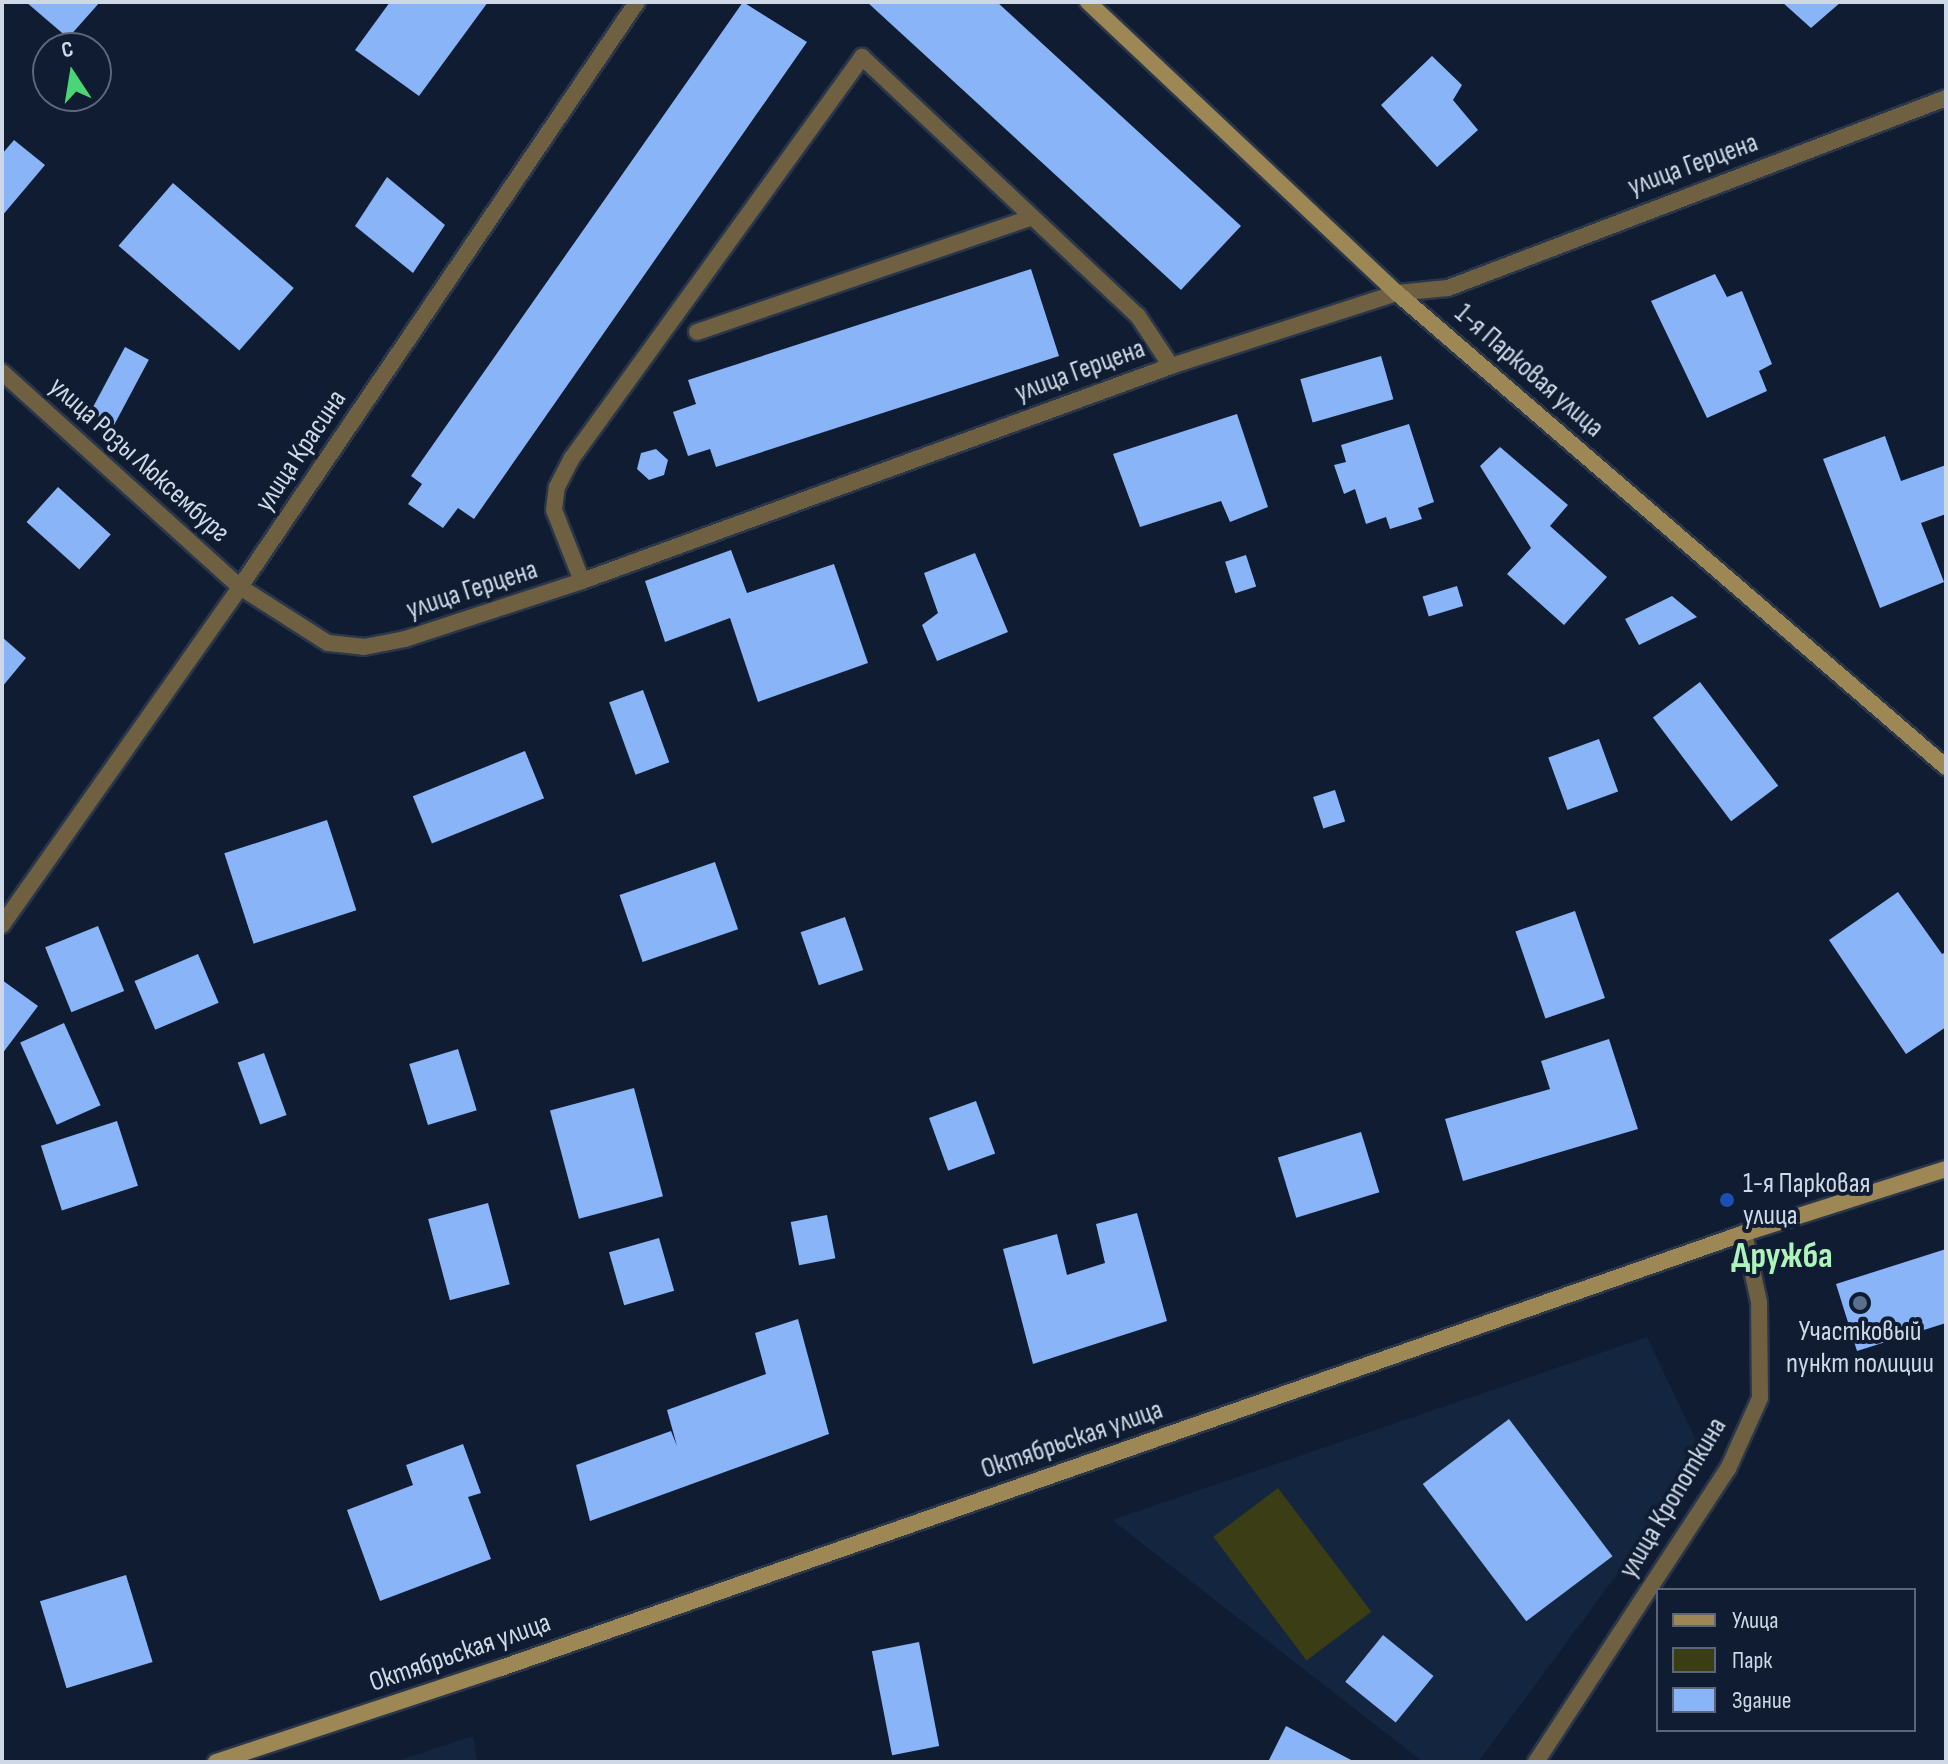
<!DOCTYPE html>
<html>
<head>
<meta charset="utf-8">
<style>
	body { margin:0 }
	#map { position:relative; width:1948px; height:1764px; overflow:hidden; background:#0f1c31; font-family:"Sofia Sans Condensed",sans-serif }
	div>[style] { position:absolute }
	.built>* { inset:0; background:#142540 }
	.green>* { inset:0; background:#3b3d14; transform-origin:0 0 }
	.building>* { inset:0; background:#89b4f7; transform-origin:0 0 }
	.roads { filter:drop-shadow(2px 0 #2a364a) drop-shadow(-2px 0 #2a364a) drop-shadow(0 2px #2a364a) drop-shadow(0 -2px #2a364a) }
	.lane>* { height:16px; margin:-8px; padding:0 8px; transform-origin:8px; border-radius:8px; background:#6e6041 }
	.street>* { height:16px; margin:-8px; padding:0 8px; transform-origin:8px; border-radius:8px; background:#6e6041 }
	.secondary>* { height:16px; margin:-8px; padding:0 8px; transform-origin:8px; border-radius:8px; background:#9d8754 }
	.dots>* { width:22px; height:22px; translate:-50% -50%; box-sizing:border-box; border:4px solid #0f1c31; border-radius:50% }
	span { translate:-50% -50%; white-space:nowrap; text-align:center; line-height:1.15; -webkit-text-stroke:8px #0f1c31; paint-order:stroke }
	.street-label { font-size:28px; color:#ced8e6 }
	.poi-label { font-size:28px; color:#ced8e6 }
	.left { translate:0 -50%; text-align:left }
	.district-label { font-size:36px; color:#aef2bc; font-weight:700 }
	.frame { position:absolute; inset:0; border:4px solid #ced8e6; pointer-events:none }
	.legend { position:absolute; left:1656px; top:1588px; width:260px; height:144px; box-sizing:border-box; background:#0f1c31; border:2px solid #5b6779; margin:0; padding:10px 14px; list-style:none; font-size:24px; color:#ced8e6 }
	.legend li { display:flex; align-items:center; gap:16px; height:40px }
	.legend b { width:40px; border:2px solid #5b6779 }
	.north { position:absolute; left:32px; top:32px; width:80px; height:80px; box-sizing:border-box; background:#0f1c31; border:2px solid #5b6779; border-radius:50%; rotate:348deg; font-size:22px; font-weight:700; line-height:32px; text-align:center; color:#ced8e6 }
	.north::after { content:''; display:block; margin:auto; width:28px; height:36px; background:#4ad677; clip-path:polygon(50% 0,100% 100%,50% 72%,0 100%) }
</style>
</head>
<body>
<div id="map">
	<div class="built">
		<i style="clip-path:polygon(1647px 1337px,1704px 1457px,1478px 1762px,1423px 1762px,1112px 1520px)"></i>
		<i style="clip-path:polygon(473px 1736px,477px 1762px,394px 1762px)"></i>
	</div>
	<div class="green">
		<i style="left:1278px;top:1488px;width:155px;height:81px;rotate:53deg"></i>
	</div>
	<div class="building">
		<i style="clip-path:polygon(26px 2px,100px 2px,68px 38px)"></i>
		<i style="clip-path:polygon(390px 2px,488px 2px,419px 96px,355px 50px)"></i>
		<i style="clip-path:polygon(743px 2px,807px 42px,474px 519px,458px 508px,443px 528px,408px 504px,422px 484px,411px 476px)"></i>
		<i style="clip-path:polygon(867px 2px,997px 2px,1241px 226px,1181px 290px)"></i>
		<i style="clip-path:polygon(1782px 2px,1841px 2px,1811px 28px)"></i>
		<i style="clip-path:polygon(1432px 56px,1462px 85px,1453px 100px,1478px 130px,1437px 167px,1381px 105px)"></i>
		<i style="clip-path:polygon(14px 140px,45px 165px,2px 216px,2px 154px)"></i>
		<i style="clip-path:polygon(387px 177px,445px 225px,413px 273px,355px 226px)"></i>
		<i style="left:173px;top:183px;width:160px;height:83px;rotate:41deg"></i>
		<i style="clip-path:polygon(1031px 269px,1059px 356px,716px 467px,710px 449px,688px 456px,673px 412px,696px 404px,688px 380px)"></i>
		<i style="clip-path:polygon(1715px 274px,1727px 297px,1742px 291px,1772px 364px,1759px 371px,1767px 391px,1707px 418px,1651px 301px)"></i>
		<i style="left:125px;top:347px;width:27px;height:74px;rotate:28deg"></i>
		<i style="left:1381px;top:356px;width:45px;height:84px;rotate:74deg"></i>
		<i style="clip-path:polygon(1237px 414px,1268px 507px,1230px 522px,1221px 501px,1140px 527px,1113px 454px)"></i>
		<i style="clip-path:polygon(1409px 424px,1434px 502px,1418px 508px,1422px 519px,1390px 529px,1386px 517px,1366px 524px,1355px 489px,1344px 494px,1334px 465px,1346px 462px,1341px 445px)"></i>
		<i style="clip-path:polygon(1885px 436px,1901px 481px,1946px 465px,1946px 514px,1921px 523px,1944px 582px,1880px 608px,1823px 459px)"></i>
		<i style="clip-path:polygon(1500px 447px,1568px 505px,1550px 526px,1607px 577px,1564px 625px,1507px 574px,1531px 548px,1480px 466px)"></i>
		<i style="clip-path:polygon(656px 449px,668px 460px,664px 475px,649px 480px,637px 469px,641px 453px)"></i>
		<i style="left:58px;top:487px;width:71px;height:47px;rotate:42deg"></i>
		<i style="clip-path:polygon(731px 550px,747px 593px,834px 564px,868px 663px,758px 702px,730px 618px,665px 642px,645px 581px)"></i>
		<i style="clip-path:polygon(975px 553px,1008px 632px,937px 661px,922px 625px,938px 613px,924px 573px)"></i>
		<i style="left:1246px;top:555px;width:33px;height:22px;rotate:72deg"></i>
		<i style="left:1457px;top:586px;width:21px;height:36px;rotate:73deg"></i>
		<i style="clip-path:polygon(1672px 596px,1697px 617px,1639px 645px,1625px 619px)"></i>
		<i style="clip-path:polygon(2px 637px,26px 658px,2px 687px)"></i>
		<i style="left:1700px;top:682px;width:130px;height:59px;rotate:53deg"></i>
		<i style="left:643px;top:690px;width:77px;height:36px;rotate:70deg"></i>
		<i style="left:1599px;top:739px;width:56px;height:54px;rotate:70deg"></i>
		<i style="left:525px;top:751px;width:51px;height:121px;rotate:68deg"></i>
		<i style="left:1335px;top:790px;width:33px;height:23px;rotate:72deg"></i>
		<i style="left:327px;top:820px;width:95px;height:108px;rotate:72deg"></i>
		<i style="left:715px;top:862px;width:71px;height:101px;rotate:71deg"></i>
		<i style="clip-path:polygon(1898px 892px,1942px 954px,1946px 952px,1946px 1027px,1906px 1054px,1829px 940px)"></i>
		<i style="left:1575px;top:911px;width:92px;height:63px;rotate:71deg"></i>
		<i style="left:845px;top:917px;width:56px;height:47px;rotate:71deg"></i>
		<i style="left:98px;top:926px;width:70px;height:57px;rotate:68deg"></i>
		<i style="left:198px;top:954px;width:53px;height:69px;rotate:67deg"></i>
		<i style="clip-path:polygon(2px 980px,38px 1006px,2px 1054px)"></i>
		<i style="left:64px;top:1023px;width:90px;height:48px;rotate:66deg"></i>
		<i style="clip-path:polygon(1609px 1039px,1638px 1129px,1463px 1181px,1445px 1119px,1550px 1089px,1541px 1061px)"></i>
		<i style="left:458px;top:1049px;width:64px;height:51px;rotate:73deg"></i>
		<i style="left:264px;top:1053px;width:66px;height:28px;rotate:70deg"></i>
		<i style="left:634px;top:1088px;width:112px;height:87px;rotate:75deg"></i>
		<i style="left:976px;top:1101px;width:56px;height:50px;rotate:70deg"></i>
		<i style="left:117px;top:1121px;width:68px;height:80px;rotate:72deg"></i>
		<i style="left:1361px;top:1132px;width:63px;height:87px;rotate:73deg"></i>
		<i style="left:488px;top:1203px;width:84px;height:62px;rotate:75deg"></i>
		<i style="clip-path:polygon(1137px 1213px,1167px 1321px,1033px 1364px,1003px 1249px,1057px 1234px,1067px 1275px,1105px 1263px,1096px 1224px)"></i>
		<i style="left:827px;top:1215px;width:44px;height:37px;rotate:79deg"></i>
		<i style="left:659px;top:1238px;width:55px;height:52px;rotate:74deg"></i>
		<i style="clip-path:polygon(1946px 1249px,1946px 1323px,1857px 1351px,1836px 1284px)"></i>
		<i style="clip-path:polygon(798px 1319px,829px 1434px,590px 1521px,576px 1465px,671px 1431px,677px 1446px,667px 1410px,766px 1374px,755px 1333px)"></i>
		<i style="left:1509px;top:1419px;width:172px;height:108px;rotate:53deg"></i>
		<i style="clip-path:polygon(463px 1444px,481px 1493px,468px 1497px,491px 1559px,380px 1601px,347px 1510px,413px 1485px,406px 1465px)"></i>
		<i style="left:126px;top:1575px;width:91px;height:90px;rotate:73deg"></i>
		<i style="left:1383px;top:1635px;width:65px;height:60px;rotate:39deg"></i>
		<i style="left:919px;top:1642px;width:106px;height:48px;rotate:79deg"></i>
		<i style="clip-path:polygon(1286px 1726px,1355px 1762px,1268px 1762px)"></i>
	</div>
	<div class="roads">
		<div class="lane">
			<i style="left:697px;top:332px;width:354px;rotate:-18.9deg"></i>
			<i style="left:582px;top:581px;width:76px;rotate:-111.5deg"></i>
			<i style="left:554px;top:510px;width:23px;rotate:-83deg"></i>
			<i style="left:557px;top:487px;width:33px;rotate:-63deg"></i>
			<i style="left:572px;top:458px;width:495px;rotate:-54.1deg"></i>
			<i style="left:862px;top:57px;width:378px;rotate:43.2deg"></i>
			<i style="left:1138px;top:316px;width:60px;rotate:56.6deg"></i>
		</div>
		<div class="street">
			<i style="left:2px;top:372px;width:321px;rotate:42.1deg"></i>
			<i style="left:240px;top:587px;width:104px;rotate:32.5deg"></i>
			<i style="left:328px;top:643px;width:36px;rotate:6deg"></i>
			<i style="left:364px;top:647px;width:42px;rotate:-11deg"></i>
			<i style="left:405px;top:639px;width:186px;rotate:-18.1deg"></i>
			<i style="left:582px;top:581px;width:627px;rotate:-20.05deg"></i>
			<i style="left:1171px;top:366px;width:237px;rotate:-17.9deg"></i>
			<i style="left:1397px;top:293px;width:51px;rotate:-5.6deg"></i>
			<i style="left:1448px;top:288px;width:533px;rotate:-20.88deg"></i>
			<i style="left:2px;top:925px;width:413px;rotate:-54.8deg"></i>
			<i style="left:240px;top:587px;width:707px;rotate:-55.84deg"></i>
			<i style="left:1536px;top:1762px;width:350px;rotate:-56.8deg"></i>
			<i style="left:1728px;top:1469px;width:78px;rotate:-65.7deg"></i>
			<i style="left:1760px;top:1398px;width:96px;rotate:-90.6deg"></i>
			<i style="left:1759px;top:1302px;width:71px;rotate:-102.3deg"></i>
		</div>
		<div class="secondary">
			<i style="left:1088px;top:2px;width:424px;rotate:43.3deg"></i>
			<i style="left:1397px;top:293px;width:725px;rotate:40.81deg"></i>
			<i style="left:216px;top:1762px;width:300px;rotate:-18.3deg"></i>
			<i style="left:501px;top:1668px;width:1312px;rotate:-19.28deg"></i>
			<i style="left:1739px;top:1235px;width:217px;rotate:-17.7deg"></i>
		</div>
	</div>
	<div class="dots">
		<i style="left:1727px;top:1200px;background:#1a4fb4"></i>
		<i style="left:1860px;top:1303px;background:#5c6f8a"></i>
	</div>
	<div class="street-label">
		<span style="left:1693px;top:165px;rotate:-20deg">улица Герцена</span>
		<span style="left:1080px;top:371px;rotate:-20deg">улица Герцена</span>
		<span style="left:1529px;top:371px;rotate:41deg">1-я Парковая улица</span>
		<span style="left:301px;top:451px;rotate:-56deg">улица Красина</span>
		<span style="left:139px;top:460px;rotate:42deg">улица Розы Люксембург</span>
		<span style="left:472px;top:590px;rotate:-18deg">улица Герцена</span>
		<span style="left:1072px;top:1440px;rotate:-19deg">Октябрьская улица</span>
		<span style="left:1673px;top:1498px;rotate:-59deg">улица Кропоткина</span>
		<span style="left:460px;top:1653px;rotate:-19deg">Октябрьская улица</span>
	</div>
	<div class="poi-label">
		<span class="left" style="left:1743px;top:1200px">1-я Парковая<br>улица</span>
		<span style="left:1860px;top:1348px">Участковый<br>пункт полиции</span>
	</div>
	<div class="district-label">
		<span style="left:1782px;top:1257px">Дружба</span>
	</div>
	<div class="frame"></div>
	<ul class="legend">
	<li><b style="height:10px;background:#9d8754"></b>Улица</li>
	<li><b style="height:22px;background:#3b3d14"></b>Парк</li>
	<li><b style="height:22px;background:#89b4f7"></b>Здание</li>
	</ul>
	<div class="north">С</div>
</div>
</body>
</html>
